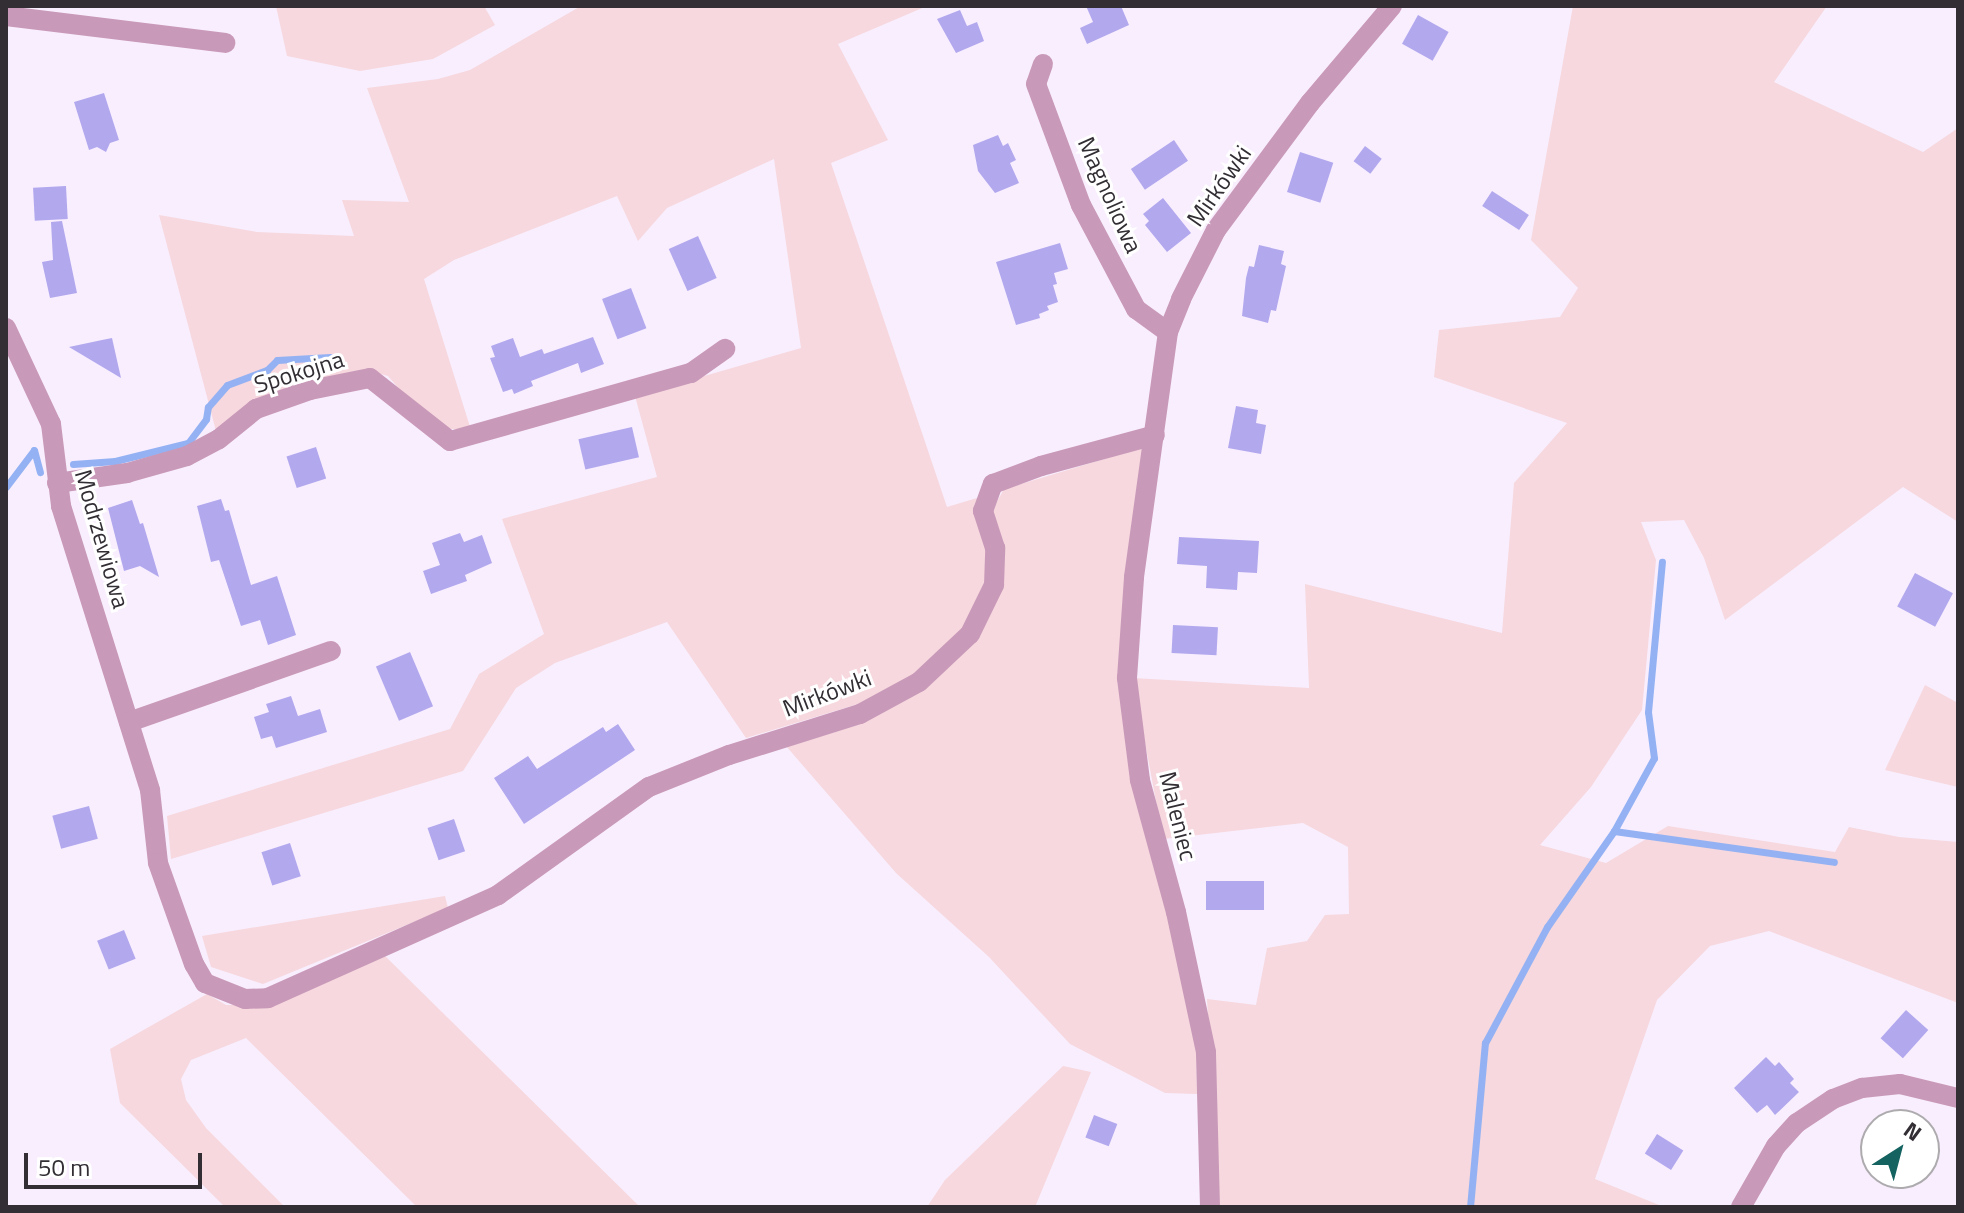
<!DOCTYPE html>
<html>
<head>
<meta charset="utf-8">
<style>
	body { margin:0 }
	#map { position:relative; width:1964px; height:1213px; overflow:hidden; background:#f9eefe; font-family:"Titillium Web",sans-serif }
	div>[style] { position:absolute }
	.green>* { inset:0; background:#f6d8de }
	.stream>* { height:7px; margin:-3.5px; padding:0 3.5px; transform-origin:3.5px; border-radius:3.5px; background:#94b2f3 }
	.building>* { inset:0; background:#b2a8ee; transform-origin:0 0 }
	.minor>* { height:20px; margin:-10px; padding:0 10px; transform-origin:10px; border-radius:10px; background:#c999b9 }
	span { translate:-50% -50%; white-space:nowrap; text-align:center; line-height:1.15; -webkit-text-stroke:6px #fff; paint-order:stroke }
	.street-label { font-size:24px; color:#322e34 }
	.frame { position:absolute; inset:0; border:8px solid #322e34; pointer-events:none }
	.north { position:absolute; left:1860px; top:1109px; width:80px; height:80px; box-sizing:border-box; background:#fff; border:2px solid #adabae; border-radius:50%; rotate:36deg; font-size:22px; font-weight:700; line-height:32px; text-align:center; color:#322e34 }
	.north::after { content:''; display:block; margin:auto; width:28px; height:36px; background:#146360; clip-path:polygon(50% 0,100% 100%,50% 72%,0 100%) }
	.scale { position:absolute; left:24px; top:1153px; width:178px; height:36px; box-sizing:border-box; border:4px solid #322e34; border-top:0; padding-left:10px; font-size:24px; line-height:28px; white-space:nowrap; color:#322e34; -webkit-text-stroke:6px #fff; paint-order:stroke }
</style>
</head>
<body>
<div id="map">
	<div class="green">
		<i style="clip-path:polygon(276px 6px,484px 6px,495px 25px,433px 59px,360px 71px,287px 56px)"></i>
		<i style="clip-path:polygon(581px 6px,927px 6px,838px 44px,888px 140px,831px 163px,947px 507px,977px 498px,986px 548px,987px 582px,963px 627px,916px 676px,858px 704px,746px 738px,667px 622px,555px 663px,516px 688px,463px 771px,171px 859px,167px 816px,450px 729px,479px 674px,544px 634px,502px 519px,657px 477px,635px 396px,801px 348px,774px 159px,667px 208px,638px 241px,617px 196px,454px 260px,424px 279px,471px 430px,433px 428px,388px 376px,370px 371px,216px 431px,159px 215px,257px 232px,354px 236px,342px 200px,409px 202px,367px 88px,438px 79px,470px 70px)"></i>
		<i style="clip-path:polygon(1573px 6px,1827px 6px,1774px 82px,1923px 152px,1958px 128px,1958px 522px,1903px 487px,1725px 620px,1704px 558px,1684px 520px,1641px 522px,1656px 560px,1642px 710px,1591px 787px,1540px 845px,1606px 863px,1668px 826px,1835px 852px,1849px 827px,1899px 837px,1958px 842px,1958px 1003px,1769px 931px,1710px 946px,1657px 1000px,1595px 1179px,1664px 1207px,1215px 1207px,1217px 1175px,1207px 999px,1256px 1005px,1267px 948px,1307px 941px,1325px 915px,1349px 914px,1348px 847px,1303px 823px,1163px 839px,1133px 678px,1309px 688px,1305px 584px,1502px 633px,1514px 483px,1567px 423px,1434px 377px,1439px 330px,1560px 317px,1578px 288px,1531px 240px)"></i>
		<i style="clip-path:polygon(1144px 447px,1125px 584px,1157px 860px,1196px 1037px,1197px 1094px,1165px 1093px,1070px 1044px,989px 957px,896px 873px,786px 746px,835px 732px,980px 636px,991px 512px,1004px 489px)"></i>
		<i style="clip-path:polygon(1925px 685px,1958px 703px,1958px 787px,1885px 770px)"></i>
		<i style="clip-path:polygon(445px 896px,448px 908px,263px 984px,211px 967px,202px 936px)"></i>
		<i style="clip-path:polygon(382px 953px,640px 1207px,417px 1207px,246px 1038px,191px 1060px,181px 1079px,186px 1100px,206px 1128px,285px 1207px,225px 1207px,120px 1103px,110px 1049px,207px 994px,226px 1005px,273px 1005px)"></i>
		<i style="clip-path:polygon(1063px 1066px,1091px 1072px,1035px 1207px,927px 1207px,945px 1180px)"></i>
	</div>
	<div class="stream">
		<i style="left:73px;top:464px;width:42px;rotate:-4.1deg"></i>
		<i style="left:115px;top:461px;width:75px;rotate:-13.9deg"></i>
		<i style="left:188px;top:443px;width:30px;rotate:-53deg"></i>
		<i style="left:206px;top:419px;width:12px;rotate:-81deg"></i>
		<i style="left:208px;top:407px;width:29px;rotate:-49deg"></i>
		<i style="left:227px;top:385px;width:43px;rotate:-20.6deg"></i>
		<i style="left:267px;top:370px;width:14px;rotate:-45deg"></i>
		<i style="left:277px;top:360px;width:53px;rotate:-3.2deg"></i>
		<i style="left:6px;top:487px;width:46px;rotate:-52.9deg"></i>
		<i style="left:34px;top:450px;width:23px;rotate:75deg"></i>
		<i style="left:1614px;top:831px;width:222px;rotate:8deg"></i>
		<i style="left:1470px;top:1207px;width:165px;rotate:-84.8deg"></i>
		<i style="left:1485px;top:1043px;width:132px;rotate:-61.9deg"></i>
		<i style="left:1547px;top:927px;width:117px;rotate:-55.1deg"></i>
		<i style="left:1614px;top:831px;width:83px;rotate:-61.3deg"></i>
		<i style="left:1654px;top:758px;width:46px;rotate:-97.4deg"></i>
		<i style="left:1648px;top:712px;width:151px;rotate:-84.7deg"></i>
	</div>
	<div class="building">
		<i style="clip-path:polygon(1086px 6px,1121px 6px,1129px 25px,1087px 44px,1080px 28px,1093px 22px)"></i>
		<i style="clip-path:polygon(960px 10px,967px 26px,977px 22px,984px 41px,956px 53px,937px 19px)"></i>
		<i style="left:1418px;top:15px;width:35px;height:33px;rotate:29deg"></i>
		<i style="clip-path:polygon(104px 93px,119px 140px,110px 143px,106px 152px,97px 147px,89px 150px,74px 102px)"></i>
		<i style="clip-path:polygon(998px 135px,1003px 146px,1008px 143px,1016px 160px,1010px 163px,1019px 183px,995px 193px,978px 171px,973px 145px)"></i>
		<i style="left:1174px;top:140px;width:25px;height:52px;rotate:56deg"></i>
		<i style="left:1365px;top:146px;width:21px;height:19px;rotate:37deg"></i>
		<i style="left:1300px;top:152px;width:35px;height:42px;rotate:18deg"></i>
		<i style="left:66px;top:186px;width:33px;height:33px;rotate:87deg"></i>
		<i style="left:1492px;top:191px;width:44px;height:18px;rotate:33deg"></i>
		<i style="clip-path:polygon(1163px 198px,1191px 233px,1167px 252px,1145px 225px,1149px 221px,1143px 214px)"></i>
		<i style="clip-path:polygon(62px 221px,77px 293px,50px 298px,42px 262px,53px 260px,51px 222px)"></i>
		<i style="left:698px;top:236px;width:46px;height:32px;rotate:66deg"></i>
		<i style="clip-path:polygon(1060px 243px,1068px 269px,1054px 273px,1057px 284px,1053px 285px,1058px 302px,1047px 306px,1049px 310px,1039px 314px,1040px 318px,1016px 325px,996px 262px)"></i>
		<i style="clip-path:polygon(1259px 245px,1284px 251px,1281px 264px,1286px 266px,1276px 311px,1271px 310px,1268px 323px,1242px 316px,1246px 278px,1249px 266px,1254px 267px)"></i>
		<i style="left:631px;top:288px;width:43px;height:31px;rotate:69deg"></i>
		<i style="clip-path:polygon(593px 337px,604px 364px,581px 373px,578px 363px,531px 381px,533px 386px,514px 394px,512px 389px,503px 392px,490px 358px,495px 357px,491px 346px,513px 338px,520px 357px,542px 349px,544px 354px)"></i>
		<i style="clip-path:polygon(112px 338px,121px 378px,69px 347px,102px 340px)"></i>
		<i style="clip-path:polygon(1236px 406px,1258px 410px,1256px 423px,1266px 425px,1261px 454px,1228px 448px)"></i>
		<i style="left:632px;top:427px;width:31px;height:55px;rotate:77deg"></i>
		<i style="left:316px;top:447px;width:33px;height:31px;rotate:72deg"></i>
		<i style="clip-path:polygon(221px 499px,225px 511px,229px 510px,251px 585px,277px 576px,296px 635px,268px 645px,260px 620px,241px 626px,219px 560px,211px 562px,197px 506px)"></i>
		<i style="clip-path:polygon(132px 500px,140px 524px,143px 523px,159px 577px,140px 566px,124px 571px,108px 508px)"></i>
		<i style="clip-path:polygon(460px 533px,464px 542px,482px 535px,492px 563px,465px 575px,467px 581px,431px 594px,423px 571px,440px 565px,432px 543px)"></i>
		<i style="clip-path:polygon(1179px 537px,1259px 541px,1257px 573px,1238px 572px,1237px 590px,1206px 588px,1207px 566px,1177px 564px)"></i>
		<i style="left:1915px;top:573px;width:43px;height:38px;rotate:28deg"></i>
		<i style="left:1173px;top:625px;width:45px;height:28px;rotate:3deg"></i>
		<i style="left:410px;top:652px;width:59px;height:37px;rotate:67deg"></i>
		<i style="clip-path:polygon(291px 696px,298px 716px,320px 709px,327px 732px,276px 748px,272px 736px,261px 739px,254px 717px,269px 712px,266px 704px)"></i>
		<i style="clip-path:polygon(618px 724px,635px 750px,524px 824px,494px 778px,528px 756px,537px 769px,603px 727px,606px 732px)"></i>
		<i style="left:89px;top:806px;width:34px;height:38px;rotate:75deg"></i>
		<i style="left:454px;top:819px;width:34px;height:28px;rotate:71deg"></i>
		<i style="left:290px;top:843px;width:35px;height:30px;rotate:72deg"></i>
		<i style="left:1206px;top:881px;width:58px;height:29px"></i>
		<i style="left:124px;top:930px;width:31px;height:29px;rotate:68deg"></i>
		<i style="left:1906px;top:1010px;width:30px;height:38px;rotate:42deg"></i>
		<i style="clip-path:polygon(1766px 1057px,1775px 1066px,1779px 1062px,1794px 1079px,1790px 1083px,1799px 1092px,1775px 1115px,1767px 1105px,1757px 1113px,1734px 1088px)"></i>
		<i style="left:1094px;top:1115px;width:25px;height:24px;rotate:21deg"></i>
		<i style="left:1657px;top:1134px;width:31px;height:23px;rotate:32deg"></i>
	</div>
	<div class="minor">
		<i style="left:6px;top:16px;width:221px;rotate:7deg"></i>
		<i style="left:1043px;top:64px;width:21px;rotate:109deg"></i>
		<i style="left:1036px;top:84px;width:129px;rotate:69.6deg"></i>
		<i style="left:1081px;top:205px;width:118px;rotate:62.1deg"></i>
		<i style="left:1136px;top:309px;width:39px;rotate:36deg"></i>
		<i style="left:6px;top:328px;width:106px;rotate:64.9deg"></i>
		<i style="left:51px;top:424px;width:83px;rotate:83deg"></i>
		<i style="left:61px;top:506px;width:298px;rotate:72.6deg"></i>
		<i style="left:150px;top:790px;width:73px;rotate:83.7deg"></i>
		<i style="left:158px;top:863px;width:107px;rotate:70.4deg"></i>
		<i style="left:194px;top:964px;width:22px;rotate:60deg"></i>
		<i style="left:205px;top:983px;width:43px;rotate:21.8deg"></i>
		<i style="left:245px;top:999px;width:23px;rotate:-2deg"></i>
		<i style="left:268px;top:998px;width:252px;rotate:-24.1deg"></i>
		<i style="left:498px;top:895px;width:186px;rotate:-35.6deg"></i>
		<i style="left:649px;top:787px;width:86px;rotate:-21.8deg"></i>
		<i style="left:729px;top:755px;width:137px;rotate:-17.4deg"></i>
		<i style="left:860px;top:714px;width:67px;rotate:-28.5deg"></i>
		<i style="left:919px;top:682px;width:70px;rotate:-43.3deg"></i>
		<i style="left:970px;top:634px;width:55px;rotate:-63.9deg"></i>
		<i style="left:994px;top:585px;width:37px;rotate:-88deg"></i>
		<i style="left:995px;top:548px;width:39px;rotate:-108deg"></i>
		<i style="left:983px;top:511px;width:29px;rotate:-70deg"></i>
		<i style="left:993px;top:484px;width:51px;rotate:-20.6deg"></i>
		<i style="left:1041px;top:466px;width:118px;rotate:-15.2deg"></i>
		<i style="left:57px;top:483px;width:71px;rotate:-8.1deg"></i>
		<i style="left:127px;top:473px;width:62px;rotate:-15.8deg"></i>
		<i style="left:187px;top:456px;width:36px;rotate:-28deg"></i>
		<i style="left:219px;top:439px;width:48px;rotate:-39deg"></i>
		<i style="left:256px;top:409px;width:57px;rotate:-19.4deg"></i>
		<i style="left:310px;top:390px;width:61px;rotate:-11.3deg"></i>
		<i style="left:370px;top:378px;width:102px;rotate:38.2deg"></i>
		<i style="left:450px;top:441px;width:250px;rotate:-15.8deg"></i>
		<i style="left:691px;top:373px;width:42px;rotate:-35.2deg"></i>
		<i style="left:129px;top:722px;width:214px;rotate:-19.4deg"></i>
		<i style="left:1210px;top:1207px;width:155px;rotate:-91.5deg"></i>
		<i style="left:1206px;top:1052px;width:143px;rotate:-102.1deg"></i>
		<i style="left:1176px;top:912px;width:137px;rotate:-105.3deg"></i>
		<i style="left:1140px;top:780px;width:103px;rotate:-97.3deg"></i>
		<i style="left:1127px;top:678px;width:101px;rotate:-86deg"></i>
		<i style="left:1134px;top:577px;width:247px;rotate:-82.1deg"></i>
		<i style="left:1168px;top:332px;width:35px;rotate:-68deg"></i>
		<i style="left:1181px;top:299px;width:77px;rotate:-63.1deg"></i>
		<i style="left:1216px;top:230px;width:158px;rotate:-53.5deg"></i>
		<i style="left:1310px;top:103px;width:127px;rotate:-49.8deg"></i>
		<i style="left:1741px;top:1207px;width:70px;rotate:-60.2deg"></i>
		<i style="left:1776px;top:1146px;width:31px;rotate:-48deg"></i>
		<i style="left:1797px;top:1123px;width:43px;rotate:-33.7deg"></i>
		<i style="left:1833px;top:1099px;width:31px;rotate:-21deg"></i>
		<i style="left:1862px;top:1088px;width:38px;rotate:-6deg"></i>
		<i style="left:1900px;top:1084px;width:60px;rotate:13.6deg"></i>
	</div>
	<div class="street-label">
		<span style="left:1219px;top:186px;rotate:-55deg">Mirkówki</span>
		<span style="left:1110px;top:195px;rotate:66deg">Magnoliowa</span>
		<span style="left:299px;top:372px;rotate:-17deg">Spokojna</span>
		<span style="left:102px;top:539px;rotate:74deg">Modrzewiowa</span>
		<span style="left:827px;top:693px;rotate:-21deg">Mirkówki</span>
		<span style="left:1178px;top:816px;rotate:76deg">Maleniec</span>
	</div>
	<div class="frame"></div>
	<div class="north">N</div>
	<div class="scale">50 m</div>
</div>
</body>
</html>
